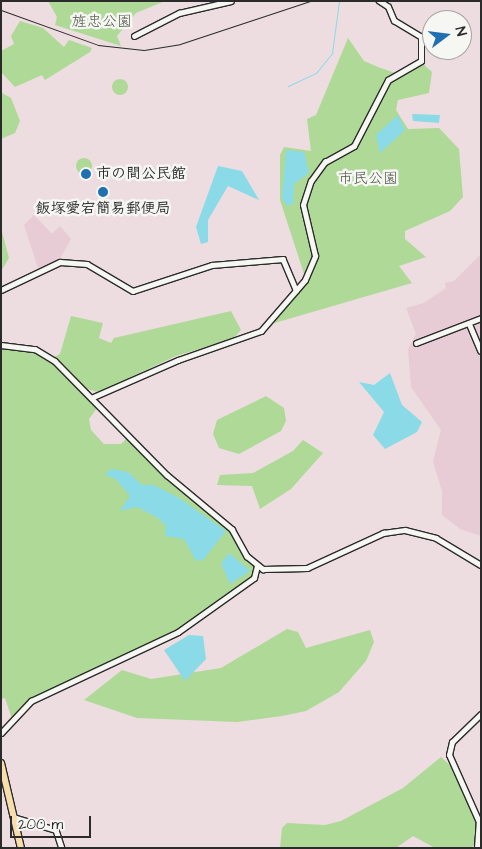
<!DOCTYPE html>
<html>
<head>
<meta charset="utf-8">
<style>
	body { margin:0 }
	#map { position:relative; width:482px; height:849px; overflow:hidden; background:#eddde1; font-family:"Architects Daughter","Klee One",sans-serif }
	div>[style] { position:absolute }
	.built>* { inset:0; background:#e7cbd5 }
	.green>* { inset:0; background:#aed996 }
	.round { border-radius:50% }
	.water>* { inset:0; background:#8adae7 }
	.stream>* { height:1px; margin:-0.5px; padding:0 0.5px; transform-origin:0.5px; border-radius:0.5px; background:#8adae7 }
	.roads { filter:drop-shadow(1px 0 #2b2b2b) drop-shadow(-1px 0 #2b2b2b) drop-shadow(0 1px #2b2b2b) drop-shadow(0 -1px #2b2b2b) }
	.secondary>* { height:4.5px; margin:-2.25px; padding:0 2.25px; transform-origin:2.25px; border-radius:2.25px; background:#f6f6f2 }
	.highway>* { height:6px; margin:-3px; padding:0 3px; transform-origin:3px; border-radius:3px; background:#f8deab }
	.rail>* { height:1px; margin:-0.5px; padding:0 0.5px; transform-origin:0.5px; border-radius:0.5px; background:#2b2b2b }
	.dots>* { width:14px; height:14px; translate:-50% -50%; box-sizing:border-box; border:2px solid #f6f6f2; border-radius:50% }
	span { translate:-50% -50%; white-space:nowrap; text-align:center; line-height:1.15; -webkit-text-stroke:5px #f6f6f2; paint-order:stroke }
	.park-label { font-size:15px; color:#4c5646 }
	.poi-label { font-size:15px; color:#2b2b2b; font-weight:700 }
	.left { translate:0 -50%; text-align:left }
	.frame { position:absolute; inset:0; border:2px solid #2b2b2b; pointer-events:none }
	.north { position:absolute; left:422px; top:10px; width:50px; height:50px; box-sizing:border-box; background:#f6f6f2; border:1px solid #a5a5a2; border-radius:50%; rotate:75deg; font-size:14px; font-weight:700; line-height:20px; text-align:center; color:#2b2b2b }
	.north::after { content:''; display:block; margin:auto; width:18px; height:22px; background:#1f6fb2; clip-path:polygon(50% 0,100% 100%,50% 72%,0 100%) }
	.scale { position:absolute; left:10px; top:816px; width:81px; height:22px; box-sizing:border-box; border:2px solid #2b2b2b; border-top:0; padding-left:6px; font-size:15px; line-height:18px; white-space:nowrap; color:#2b2b2b; -webkit-text-stroke:4px #f6f6f2; paint-order:stroke }
</style>
</head>
<body>
<div id="map">
	<div class="built">
		<i style="clip-path:polygon(34px 215px,52px 234px,60px 226px,71px 239px,59px 260px,38px 268px,24px 225px)"></i>
		<i style="clip-path:polygon(481px 254px,481px 536px,460px 529px,442px 515px,442px 491px,433px 462px,441px 430px,411px 387px,408px 349px,416px 334px,406px 308px,424px 303px,446px 288px,445px 283px,454px 281px)"></i>
	</div>
	<div class="green">
		<i style="clip-path:polygon(48px 1px,165px 1px,136px 13px,117px 36px,121px 46px,55px 25px,57px 17px)"></i>
		<i style="clip-path:polygon(20px 21px,43px 28px,64px 47px,69px 40px,92px 48px,90px 52px,45px 80px,42px 75px,15px 87px,1px 72px,1px 51px,14px 44px,11px 36px)"></i>
		<i style="clip-path:polygon(348px 38px,364px 61px,378px 67px,395px 73px,419px 60px,432px 72px,429px 93px,398px 100px,396px 110px,408px 129px,439px 128px,459px 149px,463px 197px,450px 211px,405px 231px,405px 239px,426px 257px,399px 266px,412px 283px,271px 324px,306px 280px,280px 200px,280px 155px,284px 147px,311px 151px,307px 119px,316px 115px)"></i>
		<i class="round" style="left:112px;top:79px;width:16px;height:16px"></i>
		<i style="clip-path:polygon(2px 93px,11px 98px,20px 121px,15px 133px,1px 139px)"></i>
		<i class="round" style="left:76px;top:158px;width:16px;height:16px"></i>
		<i style="clip-path:polygon(1px 228px,9px 258px,1px 271px)"></i>
		<i style="clip-path:polygon(231px 311px,241px 330px,233px 339px,176px 356px,99px 392px,86px 389px,54px 357px,60px 354px,71px 316px,103px 323px,99px 338px,111px 343px,114px 338px)"></i>
		<i style="clip-path:polygon(1px 346px,34px 350px,55px 364px,97px 408px,89px 419px,91px 430px,104px 444px,121px 444px,128px 437px,184px 493px,229px 529px,255px 566px,253px 577px,177px 631px,30px 701px,12px 719px,5px 698px,1px 699px)"></i>
		<i style="clip-path:polygon(266px 396px,284px 408px,286px 421px,281px 431px,239px 454px,219px 448px,213px 434px,217px 420px)"></i>
		<i style="clip-path:polygon(303px 440px,323px 453px,291px 489px,260px 509px,252px 486px,217px 485px,220px 475px,253px 473px,293px 451px)"></i>
		<i style="clip-path:polygon(287px 629px,298px 632px,306px 648px,370px 630px,374px 642px,366px 661px,339px 692px,306px 711px,282px 716px,237px 722px,137px 718px,84px 700px,122px 670px,151px 679px,221px 668px)"></i>
		<i style="clip-path:polygon(441px 757px,456px 771px,472px 806px,481px 840px,471px 848px,435px 848px,413px 836px,396px 848px,280px 848px,282px 828px,287px 823px,325px 825px,341px 821px,403px 788px)"></i>
	</div>
	<div class="water">
		<i style="clip-path:polygon(412px 114px,440px 115px,439px 123px,413px 121px)"></i>
		<i style="clip-path:polygon(398px 115px,405px 130px,380px 153px,376px 135px)"></i>
		<i style="clip-path:polygon(286px 150px,304px 152px,309px 173px,294px 184px,293px 204px,287px 206px,282px 198px)"></i>
		<i style="clip-path:polygon(218px 166px,242px 171px,259px 200px,228px 186px,208px 220px,208px 242px,201px 244px,196px 227px)"></i>
		<i style="clip-path:polygon(390px 373px,402px 405px,422px 422px,417px 432px,385px 449px,373px 435px,384px 412px,359px 382px,374px 385px)"></i>
		<i style="clip-path:polygon(111px 469px,128px 472px,142px 485px,154px 485px,179px 498px,226px 531px,204px 559px,196px 561px,184px 539px,165px 536px,166px 526px,158px 518px,137px 507px,120px 511px,130px 496px,116px 479px,105px 475px)"></i>
		<i style="clip-path:polygon(229px 553px,250px 571px,230px 584px,221px 563px)"></i>
		<i style="clip-path:polygon(189px 635px,203px 636px,206px 659px,185px 681px,164px 650px)"></i>
	</div>
	<div class="stream">
		<i style="left:288px;top:86px;width:31px;rotate:-25deg"></i>
		<i style="left:316px;top:73px;width:26px;rotate:-51deg"></i>
		<i style="left:332px;top:53px;width:52px;rotate:-82.3deg"></i>
	</div>
	<div class="roads">
		<div class="secondary">
			<i style="left:134px;top:36px;width:51px;rotate:-27.1deg"></i>
			<i style="left:179px;top:13px;width:53px;rotate:-13deg"></i>
			<i style="left:1px;top:290px;width:65px;rotate:-25.4deg"></i>
			<i style="left:60px;top:262px;width:27px;rotate:4deg"></i>
			<i style="left:87px;top:264px;width:53px;rotate:30.4deg"></i>
			<i style="left:133px;top:291px;width:83px;rotate:-18.2deg"></i>
			<i style="left:212px;top:265px;width:71px;rotate:-4.8deg"></i>
			<i style="left:283px;top:259px;width:34px;rotate:67deg"></i>
			<i style="left:469px;top:323px;width:30px;rotate:67deg"></i>
			<i style="left:416px;top:343px;width:70px;rotate:-21deg"></i>
			<i style="left:1px;top:345px;width:34px;rotate:7deg"></i>
			<i style="left:35px;top:349px;width:23px;rotate:31deg"></i>
			<i style="left:55px;top:361px;width:160px;rotate:45.5deg"></i>
			<i style="left:167px;top:475px;width:85px;rotate:39.7deg"></i>
			<i style="left:232px;top:529px;width:31px;rotate:61deg"></i>
			<i style="left:247px;top:556px;width:21px;rotate:39deg"></i>
			<i style="left:263px;top:569px;width:44px;rotate:-1.3deg"></i>
			<i style="left:307px;top:568px;width:84px;rotate:-24.7deg"></i>
			<i style="left:383px;top:533px;width:22px;rotate:-8deg"></i>
			<i style="left:405px;top:530px;width:32px;rotate:14deg"></i>
			<i style="left:436px;top:538px;width:52px;rotate:31deg"></i>
			<i style="left:91px;top:398px;width:95px;rotate:-23.6deg"></i>
			<i style="left:178px;top:360px;width:88px;rotate:-19.3deg"></i>
			<i style="left:261px;top:331px;width:67px;rotate:-49.2deg"></i>
			<i style="left:305px;top:280px;width:26px;rotate:-67deg"></i>
			<i style="left:315px;top:256px;width:52px;rotate:-103.2deg"></i>
			<i style="left:303px;top:205px;width:25px;rotate:-72deg"></i>
			<i style="left:311px;top:181px;width:24px;rotate:-54deg"></i>
			<i style="left:325px;top:162px;width:33px;rotate:-29deg"></i>
			<i style="left:354px;top:146px;width:74px;rotate:-62.7deg"></i>
			<i style="left:388px;top:80px;width:38px;rotate:-30deg"></i>
			<i style="left:421px;top:61px;width:24px;rotate:-90deg"></i>
			<i style="left:421px;top:37px;width:31px;rotate:-149deg"></i>
			<i style="left:394px;top:21px;width:15px;rotate:-113deg"></i>
			<i style="left:388px;top:7px;width:11px;rotate:-146deg"></i>
			<i style="left:1px;top:733px;width:44px;rotate:-46.8deg"></i>
			<i style="left:31px;top:701px;width:162px;rotate:-25.1deg"></i>
			<i style="left:178px;top:632px;width:93px;rotate:-35.4deg"></i>
			<i style="left:254px;top:578px;width:12px;rotate:-76deg"></i>
			<i style="left:13px;top:817px;width:45px;rotate:16.8deg"></i>
			<i style="left:56px;top:830px;width:19px;rotate:72deg"></i>
			<i style="left:477px;top:848px;width:26px;rotate:-86deg"></i>
			<i style="left:479px;top:822px;width:73px;rotate:-114.1deg"></i>
			<i style="left:449px;top:755px;width:13px;rotate:-77deg"></i>
			<i style="left:452px;top:742px;width:40px;rotate:-44deg"></i>
		</div>
		<div class="highway">
			<i style="left:1px;top:763px;width:87px;rotate:76.8deg"></i>
		</div>
	</div>
	<div class="rail">
		<i style="left:1px;top:10px;width:103px;rotate:19.8deg"></i>
		<i style="left:98px;top:45px;width:46px;rotate:6.2deg"></i>
		<i style="left:144px;top:50px;width:36px;rotate:-9deg"></i>
		<i style="left:180px;top:44px;width:137px;rotate:-18.3deg"></i>
	</div>
	<div class="dots">
		<i style="left:86px;top:174px;background:#1f6fb2"></i>
		<i style="left:103px;top:192px;background:#1f6fb2"></i>
	</div>
	<div class="park-label">
		<span style="left:102px;top:22px">旌忠公園</span>
		<span style="left:368px;top:179px">市民公園</span>
	</div>
	<div class="poi-label">
		<span class="left" style="left:96px;top:174px">市の間公民館</span>
		<span style="left:103px;top:209px">飯塚愛宕簡易郵便局</span>
	</div>
	<div class="frame"></div>
	<div class="north">N</div>
	<div class="scale">200 m</div>
</div>
</body>
</html>
